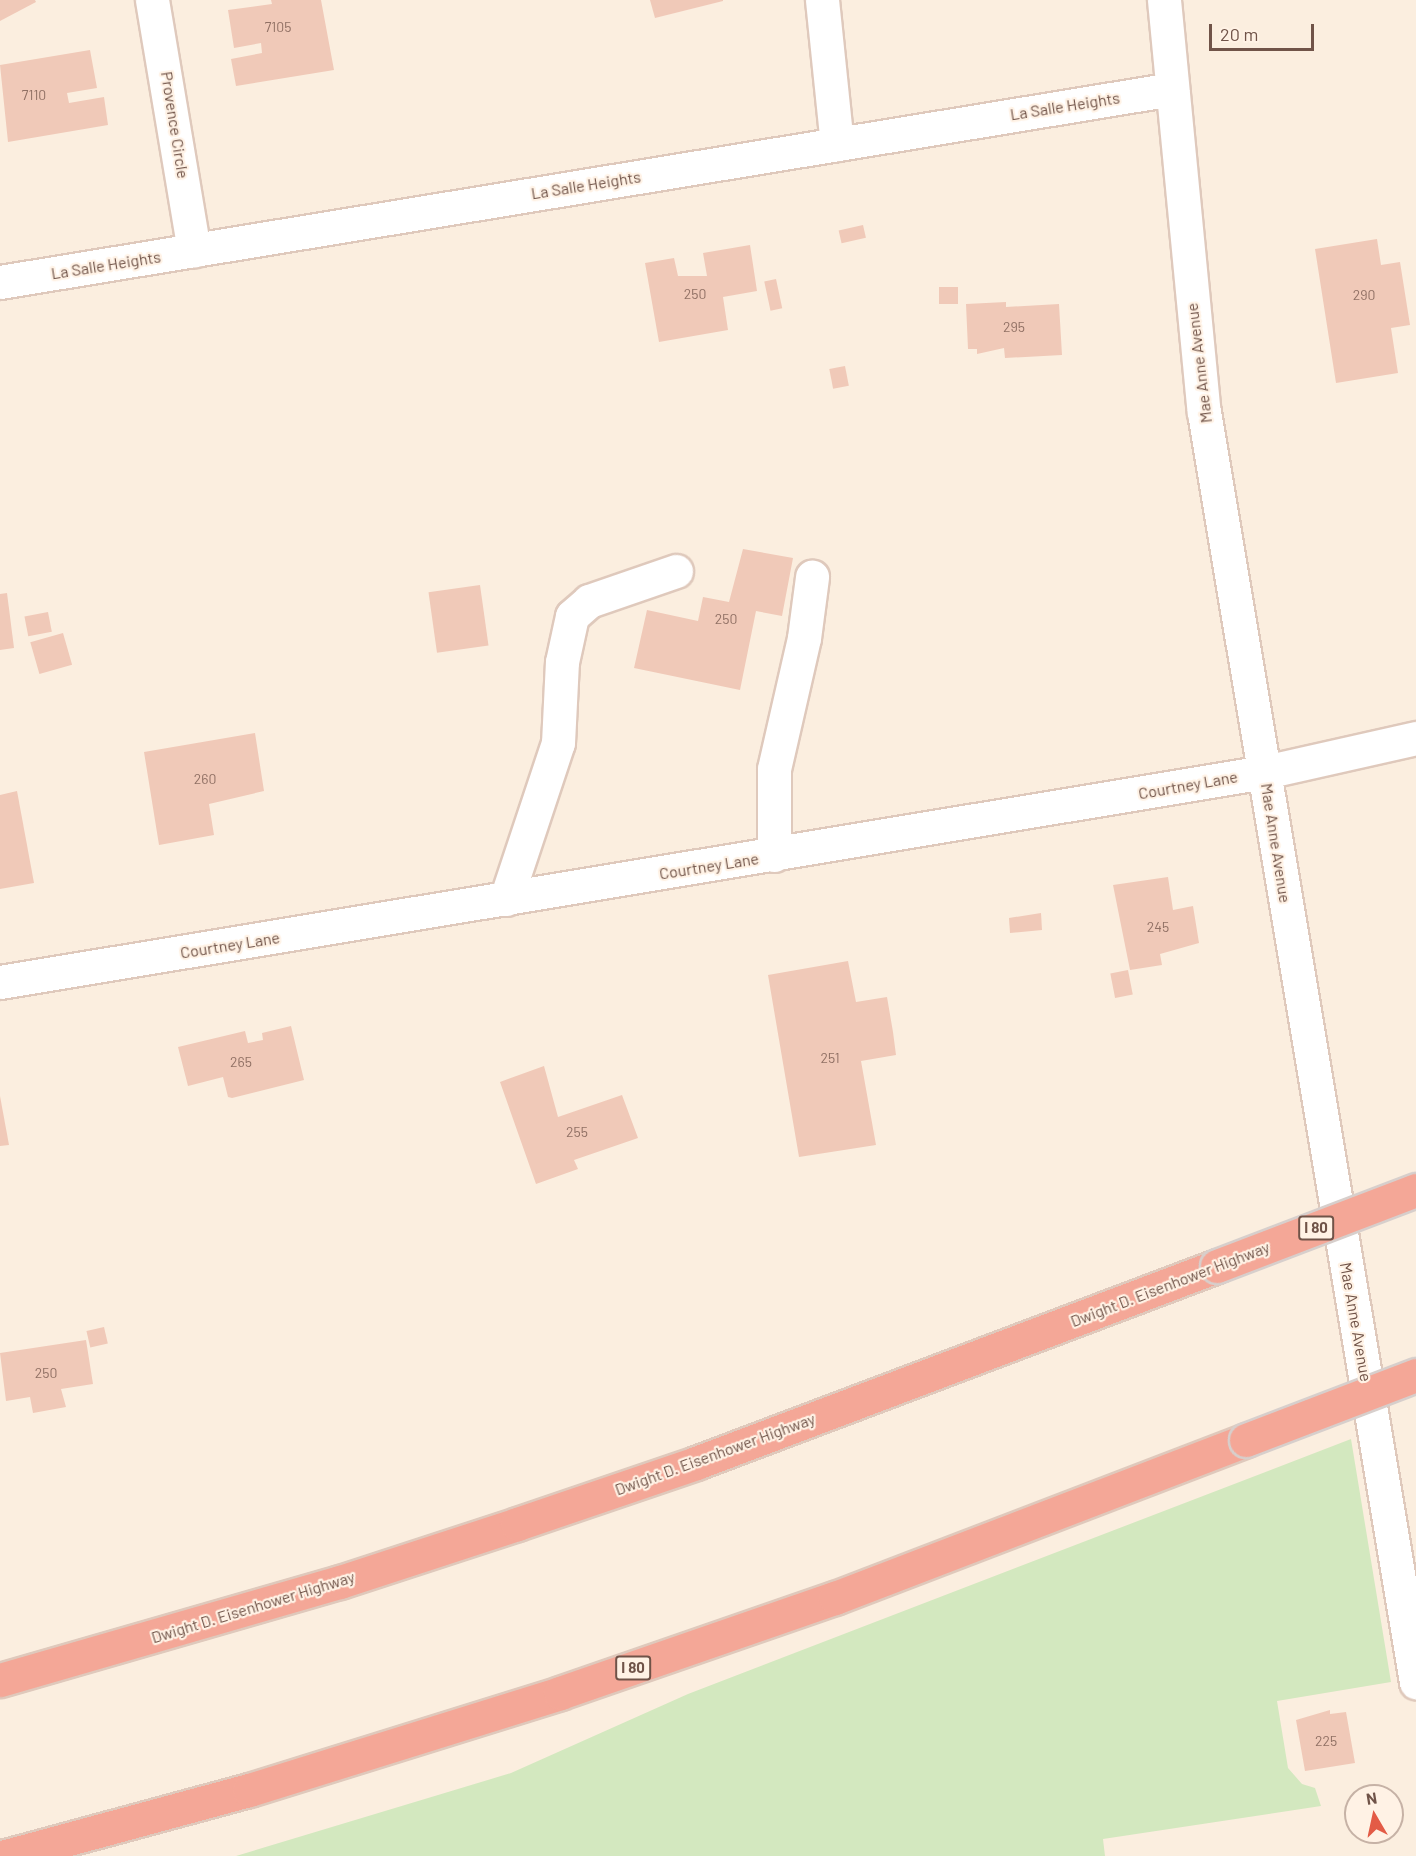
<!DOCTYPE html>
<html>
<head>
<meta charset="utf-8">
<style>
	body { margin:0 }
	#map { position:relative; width:1416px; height:1856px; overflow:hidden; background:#fbeedf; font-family:Barlow,sans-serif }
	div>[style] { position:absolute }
	.green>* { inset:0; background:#d3e8bf }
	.building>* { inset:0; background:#f0c9b8; transform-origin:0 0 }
	.roads { filter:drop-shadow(2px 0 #dfc9bc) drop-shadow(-2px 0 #dfc9bc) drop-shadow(0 2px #dfc9bc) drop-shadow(0 -2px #dfc9bc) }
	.minor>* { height:33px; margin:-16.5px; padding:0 16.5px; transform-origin:16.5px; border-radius:16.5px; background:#fff }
	.highway>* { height:33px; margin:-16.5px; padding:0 16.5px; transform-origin:16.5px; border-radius:16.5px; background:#f4a797 }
	.bridges { filter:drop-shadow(2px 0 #d7cfcc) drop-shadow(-2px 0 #d7cfcc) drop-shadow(0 2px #d7cfcc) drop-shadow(0 -2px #d7cfcc) }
	.highway-bridge>* { height:33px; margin:-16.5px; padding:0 16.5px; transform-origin:16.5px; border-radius:16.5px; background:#f4a797 }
	span { translate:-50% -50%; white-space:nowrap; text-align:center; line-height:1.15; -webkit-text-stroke:4.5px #fff2e5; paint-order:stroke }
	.number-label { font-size:14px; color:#907064 }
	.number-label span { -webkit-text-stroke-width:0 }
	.shield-label span { padding:2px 4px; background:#fff2e5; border:2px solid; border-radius:4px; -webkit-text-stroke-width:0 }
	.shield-label { font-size:15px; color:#705348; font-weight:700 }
	.street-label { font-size:16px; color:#705348 }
	.north { position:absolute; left:1344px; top:1784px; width:60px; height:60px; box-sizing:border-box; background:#fff2e5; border:2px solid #c6b2a6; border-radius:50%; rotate:351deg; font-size:16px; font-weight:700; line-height:24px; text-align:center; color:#705348 }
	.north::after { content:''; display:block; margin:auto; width:21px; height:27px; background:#e35b46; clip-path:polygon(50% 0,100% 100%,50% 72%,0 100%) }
	.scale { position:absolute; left:1209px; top:24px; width:105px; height:27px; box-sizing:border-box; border:3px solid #705348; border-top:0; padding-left:8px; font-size:18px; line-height:21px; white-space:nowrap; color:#705348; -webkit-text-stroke:4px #fff2e5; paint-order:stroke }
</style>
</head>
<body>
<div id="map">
	<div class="green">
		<i style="clip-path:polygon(1351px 1439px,1391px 1682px,1277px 1701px,1288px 1768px,1302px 1784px,1315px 1788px,1321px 1806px,1103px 1839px,1105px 1856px,236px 1856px,511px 1773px,688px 1694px)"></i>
	</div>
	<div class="building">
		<i style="clip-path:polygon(0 0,35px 0,36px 2px,0 21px)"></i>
		<i style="clip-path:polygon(271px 0,321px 0,334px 70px,236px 86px,231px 59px,262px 53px,261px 43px,234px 48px,228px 10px,272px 4px)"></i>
		<i style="clip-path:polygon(650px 0,723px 0,723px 1px,655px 18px)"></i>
		<i style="clip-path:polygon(90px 50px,97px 88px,67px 93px,69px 103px,104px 97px,108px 125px,8px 142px,0 65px)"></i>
		<i style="left:863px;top:225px;width:13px;height:25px;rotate:77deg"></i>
		<i style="clip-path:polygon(1377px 239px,1381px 265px,1400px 262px,1410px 325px,1391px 328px,1398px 373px,1336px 383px,1315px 249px)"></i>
		<i style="clip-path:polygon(750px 245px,757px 291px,723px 297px,728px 330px,659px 342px,645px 263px,674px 258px,678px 276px,707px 276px,703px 253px)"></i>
		<i style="left:776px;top:279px;width:30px;height:12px;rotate:78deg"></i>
		<i style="left:939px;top:287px;width:19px;height:17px"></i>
		<i style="clip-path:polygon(1006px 302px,1006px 307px,1059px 304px,1062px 355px,1005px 358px,1004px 348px,977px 354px,977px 349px,968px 349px,966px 304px)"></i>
		<i style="left:845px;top:366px;width:20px;height:16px;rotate:79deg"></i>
		<i style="clip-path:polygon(743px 549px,793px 558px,782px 616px,756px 611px,740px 690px,634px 668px,647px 610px,698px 621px,703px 597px,729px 602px)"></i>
		<i style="left:480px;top:585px;width:61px;height:52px;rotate:82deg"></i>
		<i style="clip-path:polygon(7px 593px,14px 648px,0 650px,0 594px)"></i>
		<i style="left:48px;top:612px;width:20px;height:24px;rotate:79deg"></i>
		<i style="left:63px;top:633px;width:33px;height:34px;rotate:74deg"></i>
		<i style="clip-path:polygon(255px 733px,264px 791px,209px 804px,214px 835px,159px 845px,144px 752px)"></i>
		<i style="clip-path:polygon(17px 791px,34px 883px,0 889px,0 795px)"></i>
		<i style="clip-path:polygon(1168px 877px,1173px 910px,1193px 906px,1199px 943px,1160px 954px,1162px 965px,1130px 970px,1113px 885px)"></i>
		<i style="clip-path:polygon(1041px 913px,1042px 930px,1010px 933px,1009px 918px)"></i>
		<i style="clip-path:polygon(848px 961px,856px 1002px,887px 997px,893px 1032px,896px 1055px,861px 1061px,876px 1145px,799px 1157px,768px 975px)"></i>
		<i style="left:1128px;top:970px;width:25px;height:18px;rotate:79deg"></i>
		<i style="clip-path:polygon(291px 1026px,304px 1080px,232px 1098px,228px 1097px,223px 1077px,188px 1086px,178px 1047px,245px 1031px,248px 1043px,263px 1040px,262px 1033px)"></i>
		<i style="clip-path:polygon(544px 1066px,558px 1117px,622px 1095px,638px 1138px,574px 1160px,578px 1169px,536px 1184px,500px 1082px)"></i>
		<i style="clip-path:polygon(0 1096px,9px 1145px,0 1146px)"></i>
		<i style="left:104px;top:1327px;width:17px;height:18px;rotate:77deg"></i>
		<i style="clip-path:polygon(86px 1340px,93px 1384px,61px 1389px,66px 1407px,33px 1413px,30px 1397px,6px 1401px,0 1353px)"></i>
		<i style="clip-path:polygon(1330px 1710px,1330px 1714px,1346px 1712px,1355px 1763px,1305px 1771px,1296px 1720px)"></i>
	</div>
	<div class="roads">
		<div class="minor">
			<i style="left:152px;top:0;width:254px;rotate:80.5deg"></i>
			<i style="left:822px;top:0;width:145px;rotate:84.1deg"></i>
			<i style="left:1164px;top:0;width:414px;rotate:84.5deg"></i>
			<i style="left:1204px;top:412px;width:1288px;rotate:80.52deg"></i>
			<i style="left:0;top:282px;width:1188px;rotate:-9.35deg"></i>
			<i style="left:774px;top:855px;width:86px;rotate:-90deg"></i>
			<i style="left:774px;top:769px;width:134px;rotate:-77.1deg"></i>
			<i style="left:804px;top:638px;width:62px;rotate:-82.5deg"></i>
			<i style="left:506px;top:899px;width:164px;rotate:-71.6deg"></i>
			<i style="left:558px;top:743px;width:81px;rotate:-87.2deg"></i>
			<i style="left:562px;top:662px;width:47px;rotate:-77.7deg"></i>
			<i style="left:572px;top:616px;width:23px;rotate:-41deg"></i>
			<i style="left:589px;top:601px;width:92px;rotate:-19deg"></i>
			<i style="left:0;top:982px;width:1282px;rotate:-9.43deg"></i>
			<i style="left:1265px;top:772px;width:155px;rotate:-12.7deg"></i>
		</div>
		<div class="highway">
			<i style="left:0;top:1680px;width:354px;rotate:-16.1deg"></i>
			<i style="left:340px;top:1582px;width:186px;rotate:-18.1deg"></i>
			<i style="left:517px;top:1524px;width:189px;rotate:-18.8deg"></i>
			<i style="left:696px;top:1463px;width:557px;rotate:-20.71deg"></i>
			<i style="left:6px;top:1856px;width:252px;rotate:-15.2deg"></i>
			<i style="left:249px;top:1790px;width:326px;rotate:-17.3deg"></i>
			<i style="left:560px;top:1693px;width:291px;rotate:-19.1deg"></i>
			<i style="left:835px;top:1598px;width:440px;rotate:-21deg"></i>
		</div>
	</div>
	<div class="bridges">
		<div class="highway-bridge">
			<i style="left:1217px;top:1266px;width:213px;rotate:-20.9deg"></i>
			<i style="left:1246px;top:1440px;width:182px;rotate:-20.9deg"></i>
		</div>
	</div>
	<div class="number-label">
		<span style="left:278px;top:27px">7105</span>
		<span style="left:34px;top:95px">7110</span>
		<span style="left:695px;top:294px">250</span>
		<span style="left:1364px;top:295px">290</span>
		<span style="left:1014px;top:327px">295</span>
		<span style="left:726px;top:619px">250</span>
		<span style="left:205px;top:779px">260</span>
		<span style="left:1158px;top:927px">245</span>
		<span style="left:830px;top:1058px">251</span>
		<span style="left:241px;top:1062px">265</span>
		<span style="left:577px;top:1132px">255</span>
		<span style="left:46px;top:1373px">250</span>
		<span style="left:1326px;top:1741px">225</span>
	</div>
	<div class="shield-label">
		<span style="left:1316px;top:1228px">I 80</span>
		<span style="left:633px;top:1668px">I 80</span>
	</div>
	<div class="street-label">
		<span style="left:1065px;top:106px;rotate:-9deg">La Salle Heights</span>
		<span style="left:175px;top:125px;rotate:81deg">Provence Circle</span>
		<span style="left:586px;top:185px;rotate:-9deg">La Salle Heights</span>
		<span style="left:106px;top:265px;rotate:-9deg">La Salle Heights</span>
		<span style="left:1199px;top:363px;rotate:-97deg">Mae Anne Avenue</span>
		<span style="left:1188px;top:785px;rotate:-10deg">Courtney Lane</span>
		<span style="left:1276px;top:843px;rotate:81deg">Mae Anne Avenue</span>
		<span style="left:709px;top:866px;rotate:-9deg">Courtney Lane</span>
		<span style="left:230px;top:945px;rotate:-9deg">Courtney Lane</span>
		<span style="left:1170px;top:1284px;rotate:-21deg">Dwight D. Eisenhower Highway</span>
		<span style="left:1356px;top:1322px;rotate:80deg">Mae Anne Avenue</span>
		<span style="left:715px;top:1454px;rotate:-20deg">Dwight D. Eisenhower Highway</span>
		<span style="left:253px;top:1607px;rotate:-17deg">Dwight D. Eisenhower Highway</span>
	</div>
	<div class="north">N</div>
	<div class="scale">20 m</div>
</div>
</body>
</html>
